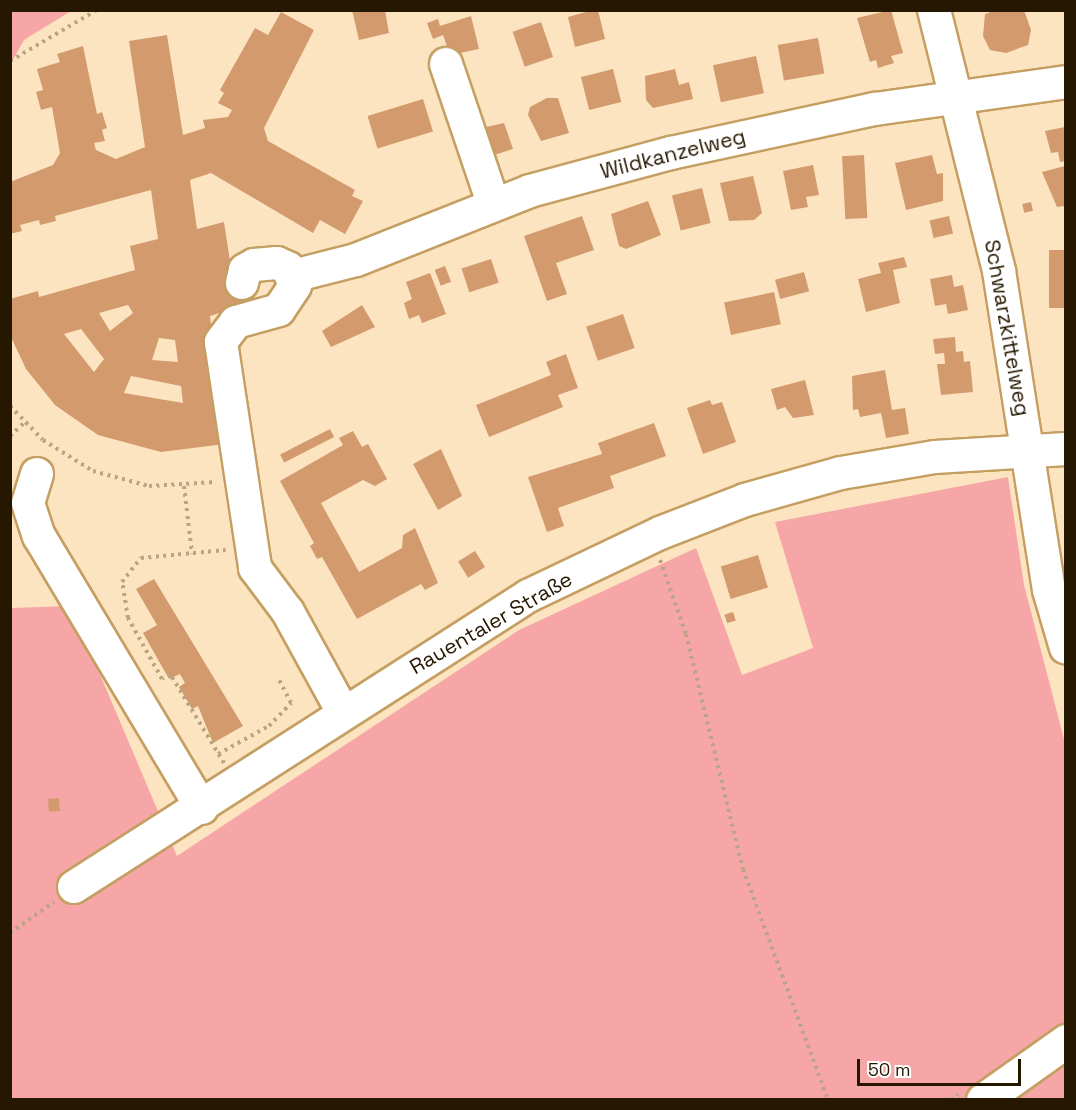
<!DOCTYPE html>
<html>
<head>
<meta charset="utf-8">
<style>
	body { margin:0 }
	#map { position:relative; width:1076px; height:1110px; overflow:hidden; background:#fce4c0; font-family:"Space Grotesk",sans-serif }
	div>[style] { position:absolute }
	.green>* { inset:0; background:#f6a6a7 }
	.building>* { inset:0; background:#d39a6e; transform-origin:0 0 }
	.path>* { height:4px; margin-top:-2px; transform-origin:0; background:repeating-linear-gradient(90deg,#b9a484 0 3px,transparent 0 7.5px) }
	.roads { filter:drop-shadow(2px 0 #c59f62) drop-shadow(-2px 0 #c59f62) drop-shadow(0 2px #c59f62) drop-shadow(0 -2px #c59f62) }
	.minor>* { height:32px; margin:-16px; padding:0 16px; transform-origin:16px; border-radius:16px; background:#fff }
	.major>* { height:33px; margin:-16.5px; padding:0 16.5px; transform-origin:16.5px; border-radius:16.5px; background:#fff }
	span { translate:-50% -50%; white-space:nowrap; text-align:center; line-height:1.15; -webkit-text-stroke:5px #fff; paint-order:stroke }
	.street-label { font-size:21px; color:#261700 }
	.frame { position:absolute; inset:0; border:12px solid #261700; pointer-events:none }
	.scale { position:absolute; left:857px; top:1059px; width:164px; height:27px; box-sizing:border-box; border:3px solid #261700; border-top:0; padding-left:8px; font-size:18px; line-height:21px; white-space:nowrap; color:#261700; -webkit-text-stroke:4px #fff; paint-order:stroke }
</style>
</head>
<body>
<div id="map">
	<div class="green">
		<i style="clip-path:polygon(11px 10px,71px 10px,71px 11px,24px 40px,11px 63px)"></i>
		<i style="clip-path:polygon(1008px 477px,1024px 585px,1065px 743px,1065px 1099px,11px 1099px,10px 608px,71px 606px,177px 856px,519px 630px,696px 548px,742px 675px,813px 648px,775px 522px)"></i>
	</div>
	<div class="building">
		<i style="clip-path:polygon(352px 10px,385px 10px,389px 33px,359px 40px)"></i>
		<i style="clip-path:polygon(593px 10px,598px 10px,605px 39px,575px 47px,568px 17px)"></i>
		<i style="clip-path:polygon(891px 10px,903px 53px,891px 56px,894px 63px,878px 68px,876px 60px,870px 62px,857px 18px)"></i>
		<i style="clip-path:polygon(997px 10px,1024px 10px,1031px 30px,1028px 45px,1006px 53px,990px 50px,983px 36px,985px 14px)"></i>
		<i style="clip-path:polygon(evenodd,281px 12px,314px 30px,264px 128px,268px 141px,355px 190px,352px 196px,363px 201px,345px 234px,320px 220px,313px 233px,211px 173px,190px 180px,197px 229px,224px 222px,234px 287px,252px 281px,255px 302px,210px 316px,225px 444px,161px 452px,98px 435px,55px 405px,26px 369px,10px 335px,10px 299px,38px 291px,39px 297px,135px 270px,130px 246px,158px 239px,151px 190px,55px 216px,56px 221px,40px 225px,39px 220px,20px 225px,22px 231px,10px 234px,10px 182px,53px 165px,60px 153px,52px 107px,41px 110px,36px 92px,43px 90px,37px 69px,60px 62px,57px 54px,83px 46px,97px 114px,102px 112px,107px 128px,102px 130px,105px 141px,94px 143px,96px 150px,116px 159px,145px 147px,129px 41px,167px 35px,183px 135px,205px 128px,203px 120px,228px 117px,232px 110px,218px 103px,224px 93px,220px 90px,255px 28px,268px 35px,281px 12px,128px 305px,133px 313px,110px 331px,99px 313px,128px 305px,281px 12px,81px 329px,104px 359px,94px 372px,64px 334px,81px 329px,281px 12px,159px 338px,175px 340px,178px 362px,152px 360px,159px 338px,281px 12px,131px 376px,181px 386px,183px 403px,124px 393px,131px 376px)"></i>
		<i style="clip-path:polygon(471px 16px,479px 49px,450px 55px,443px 35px,433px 39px,427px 23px,438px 19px,440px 26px)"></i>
		<i style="left:541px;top:22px;width:37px;height:30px;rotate:71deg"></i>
		<i style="left:818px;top:38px;width:36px;height:41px;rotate:80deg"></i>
		<i style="left:756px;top:56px;width:38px;height:44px;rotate:78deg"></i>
		<i style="left:613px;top:69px;width:34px;height:33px;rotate:76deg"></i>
		<i style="clip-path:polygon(675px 69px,679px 85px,689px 82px,693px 99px,653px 108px,646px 100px,645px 76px)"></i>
		<i style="clip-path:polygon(547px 98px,558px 98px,569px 133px,541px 141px,528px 115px,530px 107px)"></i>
		<i style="left:423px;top:99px;width:34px;height:58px;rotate:73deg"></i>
		<i style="clip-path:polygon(504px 123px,513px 149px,485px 158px,477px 129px)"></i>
		<i style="clip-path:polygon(1065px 127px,1065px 161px,1060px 162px,1058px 152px,1051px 153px,1045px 131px)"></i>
		<i style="left:864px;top:155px;width:63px;height:22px;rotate:87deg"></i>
		<i style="clip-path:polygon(932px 155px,937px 174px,943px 173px,943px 201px,906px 210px,895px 163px)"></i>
		<i style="clip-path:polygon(813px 165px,819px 195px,806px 197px,808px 207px,791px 210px,783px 171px)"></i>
		<i style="clip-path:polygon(1065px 166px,1065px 206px,1057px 207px,1042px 172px)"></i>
		<i style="clip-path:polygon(753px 176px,762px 213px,754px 220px,729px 221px,720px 183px)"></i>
		<i style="left:702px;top:188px;width:36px;height:31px;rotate:76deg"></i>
		<i style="clip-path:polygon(648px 201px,661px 235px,626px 249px,619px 246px,611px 214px)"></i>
		<i style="left:1031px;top:202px;width:9px;height:9px;rotate:77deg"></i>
		<i style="clip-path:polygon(582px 216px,594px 250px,556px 263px,567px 294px,547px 301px,524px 236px)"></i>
		<i style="left:949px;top:216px;width:18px;height:20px;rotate:77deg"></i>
		<i style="left:1049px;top:250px;width:16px;height:58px"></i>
		<i style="clip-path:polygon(904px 257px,907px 267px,893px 270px,900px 303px,866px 312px,858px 279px,881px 273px,878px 263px)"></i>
		<i style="left:491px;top:259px;width:25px;height:31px;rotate:72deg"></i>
		<i style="left:445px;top:266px;width:17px;height:11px;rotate:69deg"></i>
		<i style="left:804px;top:272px;width:20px;height:30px;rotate:75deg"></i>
		<i style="clip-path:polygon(430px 273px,446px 314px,422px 323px,419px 315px,409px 319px,404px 303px,412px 299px,406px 282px)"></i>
		<i style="clip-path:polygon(952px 275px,954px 287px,963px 285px,968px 310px,948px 314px,946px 304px,935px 306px,930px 279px)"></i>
		<i style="left:774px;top:292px;width:33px;height:51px;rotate:78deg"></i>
		<i style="clip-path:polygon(362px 305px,375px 327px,331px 347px,322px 331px)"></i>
		<i style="left:623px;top:314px;width:36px;height:39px;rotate:71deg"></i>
		<i style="clip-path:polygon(955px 337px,956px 352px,963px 351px,964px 362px,970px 361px,973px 392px,941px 395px,937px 364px,945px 364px,944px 353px,935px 354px,933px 339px)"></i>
		<i style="clip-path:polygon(566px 354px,578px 388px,558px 395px,563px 407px,489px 437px,476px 405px,551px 375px,546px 362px)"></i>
		<i style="clip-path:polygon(885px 370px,892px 410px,905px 408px,909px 434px,886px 438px,881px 413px,860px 417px,858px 409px,853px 410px,852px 376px)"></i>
		<i style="clip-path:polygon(805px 380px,814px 415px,793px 418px,785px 407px,777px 410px,771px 389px)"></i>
		<i style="clip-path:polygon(710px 400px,712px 405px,722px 402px,736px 442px,703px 454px,687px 408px)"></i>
		<i style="clip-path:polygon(654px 423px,666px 456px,610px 476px,614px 488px,558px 508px,564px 526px,547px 532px,528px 477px,602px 454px,598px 443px)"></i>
		<i style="left:330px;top:429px;width:9px;height:56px;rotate:63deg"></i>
		<i style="clip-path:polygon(353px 431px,362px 447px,368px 444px,387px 479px,375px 486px,363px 480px,321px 503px,359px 572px,402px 548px,403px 535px,415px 528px,438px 583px,425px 590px,421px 584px,357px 619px,322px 557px,317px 559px,310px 546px,314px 543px,280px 481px,343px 445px,339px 438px)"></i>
		<i style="clip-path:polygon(441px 449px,462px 496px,438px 510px,413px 464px)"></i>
		<i style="left:475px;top:551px;width:19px;height:20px;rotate:58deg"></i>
		<i style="left:758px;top:555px;width:34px;height:39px;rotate:73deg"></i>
		<i style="clip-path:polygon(154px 579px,243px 726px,213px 743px,198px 706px,192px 709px,179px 687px,185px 683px,180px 674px,169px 679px,143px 633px,157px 625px,136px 589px)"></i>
		<i style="left:733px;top:612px;width:9px;height:9px;rotate:72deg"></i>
		<i style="left:59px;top:798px;width:13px;height:11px;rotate:86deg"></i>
	</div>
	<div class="path">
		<i style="left:10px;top:61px;width:101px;rotate:-30.4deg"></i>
		<i style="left:10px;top:406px;width:47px;rotate:45.9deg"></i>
		<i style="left:43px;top:440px;width:59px;rotate:31.8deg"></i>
		<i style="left:93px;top:471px;width:58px;rotate:15deg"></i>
		<i style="left:149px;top:486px;width:67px;rotate:-3.4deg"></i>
		<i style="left:10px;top:436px;width:19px;rotate:-43deg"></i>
		<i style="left:184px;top:486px;width:68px;rotate:83.3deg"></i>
		<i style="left:660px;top:560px;width:78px;rotate:70.6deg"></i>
		<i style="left:686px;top:634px;width:242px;rotate:76.4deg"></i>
		<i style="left:743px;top:869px;width:246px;rotate:69.8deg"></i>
		<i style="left:218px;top:754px;width:58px;rotate:-28.8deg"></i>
		<i style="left:269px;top:726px;width:32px;rotate:-46deg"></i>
		<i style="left:291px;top:703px;width:28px;rotate:-117deg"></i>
		<i style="left:224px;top:763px;width:104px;rotate:-121.2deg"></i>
		<i style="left:170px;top:674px;width:9px;rotate:148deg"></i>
		<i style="left:162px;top:679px;width:70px;rotate:-119.1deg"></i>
		<i style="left:128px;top:618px;width:36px;rotate:-99deg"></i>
		<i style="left:122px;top:582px;width:31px;rotate:-52deg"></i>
		<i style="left:141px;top:558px;width:85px;rotate:-5.4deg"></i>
		<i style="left:10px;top:933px;width:54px;rotate:-35.2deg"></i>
		<i style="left:951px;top:1100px;width:9px;rotate:-36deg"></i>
	</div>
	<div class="roads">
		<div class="minor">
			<i style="left:934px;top:10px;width:269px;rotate:76deg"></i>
			<i style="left:999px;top:271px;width:323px;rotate:81.1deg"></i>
			<i style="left:1049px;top:590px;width:60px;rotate:73.7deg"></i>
			<i style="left:446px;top:64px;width:147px;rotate:71.3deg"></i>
			<i style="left:293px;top:276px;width:65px;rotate:-14.3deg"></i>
			<i style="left:356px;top:260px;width:187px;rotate:-21.6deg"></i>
			<i style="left:530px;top:191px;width:146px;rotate:-15.1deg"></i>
			<i style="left:671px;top:153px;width:209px;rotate:-12.2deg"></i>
			<i style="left:875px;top:109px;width:193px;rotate:-8deg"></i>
			<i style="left:242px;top:283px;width:13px;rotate:-77deg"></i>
			<i style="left:245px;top:270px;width:10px;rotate:-29deg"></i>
			<i style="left:254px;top:265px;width:23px;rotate:-5deg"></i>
			<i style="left:277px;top:263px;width:12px;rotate:24deg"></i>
			<i style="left:288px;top:268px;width:19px;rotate:69deg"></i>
			<i style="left:295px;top:286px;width:29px;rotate:124deg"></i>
			<i style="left:279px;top:310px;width:45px;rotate:164.4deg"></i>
			<i style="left:236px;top:322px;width:25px;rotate:127deg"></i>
			<i style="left:221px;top:342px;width:229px;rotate:81.4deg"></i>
			<i style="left:255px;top:568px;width:55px;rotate:53.1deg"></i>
			<i style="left:288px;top:612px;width:114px;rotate:61.2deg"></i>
			<i style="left:37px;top:474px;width:30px;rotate:107deg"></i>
			<i style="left:28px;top:503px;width:35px;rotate:72deg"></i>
			<i style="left:39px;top:536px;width:317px;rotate:59.1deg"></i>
			<i style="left:74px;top:887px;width:539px;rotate:-32.66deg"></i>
			<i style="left:528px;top:596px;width:146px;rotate:-25.5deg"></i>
			<i style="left:660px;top:533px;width:91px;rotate:-21.2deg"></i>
			<i style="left:745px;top:500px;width:100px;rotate:-15.7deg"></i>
			<i style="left:841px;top:473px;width:95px;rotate:-9.7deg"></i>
			<i style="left:935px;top:457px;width:131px;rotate:-3.5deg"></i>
		</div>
		<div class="major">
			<i style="left:983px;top:1100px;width:102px;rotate:-35.4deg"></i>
		</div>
	</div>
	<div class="street-label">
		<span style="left:673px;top:154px;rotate:-14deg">Wildkanzelweg</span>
		<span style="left:1007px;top:328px;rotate:80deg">Schwarzkittelweg</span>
		<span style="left:491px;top:623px;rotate:-30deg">Rauentaler Straße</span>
	</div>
	<div class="frame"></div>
	<div class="scale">50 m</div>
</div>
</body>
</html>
